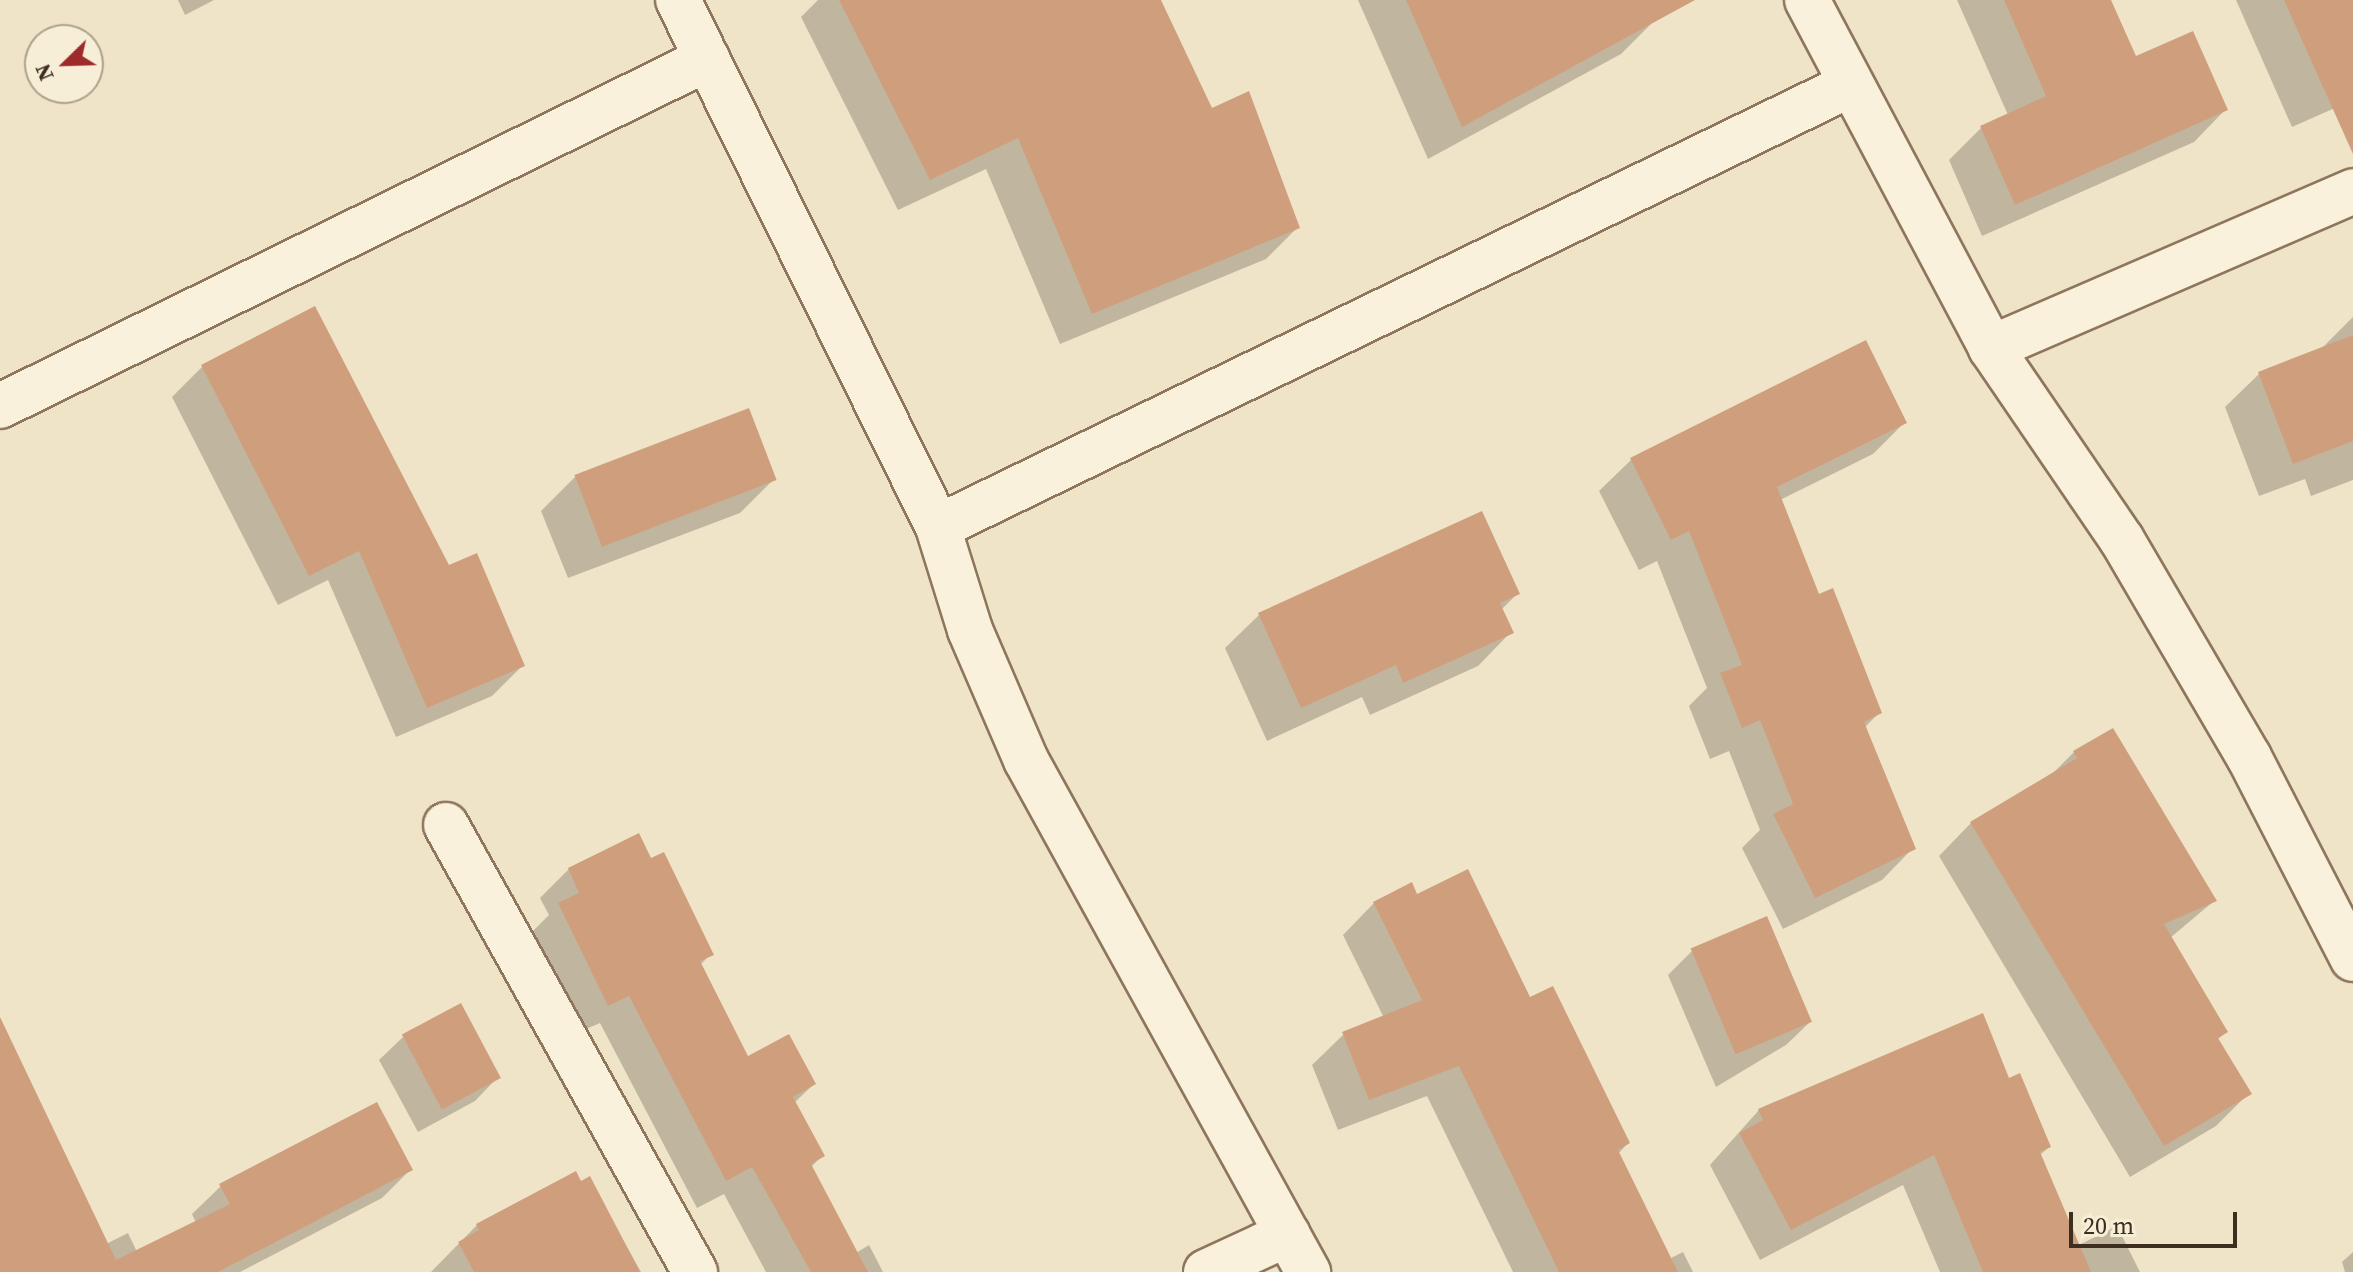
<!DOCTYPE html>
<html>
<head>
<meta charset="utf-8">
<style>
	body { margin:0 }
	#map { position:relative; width:2353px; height:1272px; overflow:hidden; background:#f0e4c8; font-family:"Source Serif 4",serif }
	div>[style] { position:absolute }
	.shadow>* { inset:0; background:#0003 }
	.building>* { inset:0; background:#cf9f7d; transform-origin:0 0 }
	.roads { filter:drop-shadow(2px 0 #8d765c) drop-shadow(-2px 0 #8d765c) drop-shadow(0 2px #8d765c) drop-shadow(0 -2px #8d765c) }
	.street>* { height:44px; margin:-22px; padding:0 22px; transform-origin:22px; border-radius:22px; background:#faf1dc }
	span { translate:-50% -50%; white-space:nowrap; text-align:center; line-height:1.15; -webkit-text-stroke:6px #f7eed8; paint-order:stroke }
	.north { position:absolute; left:24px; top:24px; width:80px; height:80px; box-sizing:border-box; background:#f7eed8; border:2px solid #ada18e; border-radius:50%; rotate:247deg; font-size:22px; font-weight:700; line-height:32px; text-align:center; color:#3d2e20 }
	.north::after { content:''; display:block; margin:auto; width:28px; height:36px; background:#9e2a2b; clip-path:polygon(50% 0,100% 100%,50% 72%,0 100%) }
	.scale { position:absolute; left:2069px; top:1212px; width:168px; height:36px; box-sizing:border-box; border:4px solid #3d2e20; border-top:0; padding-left:10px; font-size:24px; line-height:28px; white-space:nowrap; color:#3d2e20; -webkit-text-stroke:6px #f7eed8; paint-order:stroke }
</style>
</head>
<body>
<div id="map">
	<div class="shadow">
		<i style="clip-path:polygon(178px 0,214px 0,185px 15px)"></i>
		<i style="clip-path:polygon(818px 0,1159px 0,1211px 110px,1298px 227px,1266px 259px,1060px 344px,986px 169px,898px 210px,801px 17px)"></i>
		<i style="clip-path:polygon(1358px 0,1644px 0,1655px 20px,1621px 54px,1428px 159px)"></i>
		<i style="clip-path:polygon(1957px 0,2108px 0,2135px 59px,2226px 109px,2194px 142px,1982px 236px,1949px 160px,1982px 127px,2008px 115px)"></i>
		<i style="clip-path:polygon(2236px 0,2353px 0,2353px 100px,2292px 127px)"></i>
		<i style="clip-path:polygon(2353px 317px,2353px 480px,2311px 496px,2305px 479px,2259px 496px,2225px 407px,2259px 374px,2320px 350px)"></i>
		<i style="clip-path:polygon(203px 366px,448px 568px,523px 665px,492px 696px,396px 737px,328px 580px,278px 605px,172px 397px)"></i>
		<i style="clip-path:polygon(1905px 422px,1873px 454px,1780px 500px,1818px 596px,1880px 712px,1864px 728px,1913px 848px,1882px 880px,1783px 929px,1742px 848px,1760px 830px,1729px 751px,1710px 759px,1689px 706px,1707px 688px,1657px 561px,1639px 570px,1599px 491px,1631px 460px)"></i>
		<i style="clip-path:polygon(575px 477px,774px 479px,740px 513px,568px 578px,541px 511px)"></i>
		<i style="clip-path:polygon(1481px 513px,1518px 593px,1501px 610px,1511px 632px,1478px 666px,1370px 715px,1362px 697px,1267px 741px,1225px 648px,1259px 615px)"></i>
		<i style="clip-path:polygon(2074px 752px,2214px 901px,2170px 938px,2226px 1032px,2217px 1040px,2249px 1093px,2216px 1126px,2130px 1177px,1939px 856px,1971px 823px,2050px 776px)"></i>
		<i style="clip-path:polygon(650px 860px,711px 954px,700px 965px,747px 1059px,814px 1084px,794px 1103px,823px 1155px,810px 1168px,856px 1253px,869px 1245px,883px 1272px,766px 1272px,724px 1194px,697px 1208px,600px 1023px,579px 1032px,531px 933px,549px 915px,540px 898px,569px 869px)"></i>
		<i style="clip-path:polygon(1416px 897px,1529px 1000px,1628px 1143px,1618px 1154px,1669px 1259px,1683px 1252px,1693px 1272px,1513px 1272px,1427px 1096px,1338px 1130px,1312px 1065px,1344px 1034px,1384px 1018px,1343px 935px,1374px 903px)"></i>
		<i style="clip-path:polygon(1765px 919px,1810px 1022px,1786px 1045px,1716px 1087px,1668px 975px,1692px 951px)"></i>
		<i style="clip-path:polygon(0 1025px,106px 1244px,128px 1233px,137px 1252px,196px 1223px,192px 1214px,221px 1186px,410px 1170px,382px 1198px,240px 1272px,0 1272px)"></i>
		<i style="clip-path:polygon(403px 1037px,498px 1077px,475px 1101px,418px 1132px,379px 1060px)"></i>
		<i style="clip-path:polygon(2008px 1080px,2049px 1147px,2039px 1156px,2077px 1246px,2117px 1226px,2140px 1272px,1940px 1272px,1903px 1185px,1760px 1260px,1710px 1165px,1759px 1110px)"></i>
		<i style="clip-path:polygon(589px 1179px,641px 1272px,431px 1272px,477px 1225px)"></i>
		<i style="clip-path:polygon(2353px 1252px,2353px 1272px,2345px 1272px,2342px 1262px)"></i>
	</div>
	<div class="building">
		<i style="clip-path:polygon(839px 0,1161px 0,1212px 108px,1249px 91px,1300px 228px,1092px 314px,1018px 138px,930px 180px)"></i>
		<i style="clip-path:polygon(1406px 0,1695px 0,1462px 127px)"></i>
		<i style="clip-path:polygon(2004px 0,2111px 0,2136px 56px,2193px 31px,2228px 110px,2015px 205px,1980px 126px,2046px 96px)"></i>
		<i style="clip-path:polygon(2284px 0,2353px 0,2353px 154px)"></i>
		<i style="clip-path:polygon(315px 306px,449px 565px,477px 553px,525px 666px,427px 708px,359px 551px,309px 576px,201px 365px)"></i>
		<i style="clip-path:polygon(2353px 335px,2353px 441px,2293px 464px,2258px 372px)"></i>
		<i style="clip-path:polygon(1866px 340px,1907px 423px,1777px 487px,1819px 594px,1833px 588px,1882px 713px,1864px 722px,1916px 849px,1815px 898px,1773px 814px,1793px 804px,1760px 720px,1742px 728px,1720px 673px,1742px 665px,1689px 531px,1671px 540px,1630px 458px)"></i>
		<i style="left:749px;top:408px;width:77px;height:187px;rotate:69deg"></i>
		<i style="clip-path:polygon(1482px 511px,1520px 594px,1500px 603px,1514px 633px,1403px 683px,1396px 665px,1301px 708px,1258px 613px)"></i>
		<i style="clip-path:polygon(2113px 728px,2217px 901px,2164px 924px,2228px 1032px,2218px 1038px,2252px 1094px,2164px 1146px,1970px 822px,2077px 758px,2073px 751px)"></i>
		<i style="clip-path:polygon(639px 833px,651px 858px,664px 852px,714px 955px,700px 961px,748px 1056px,789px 1034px,816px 1084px,793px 1097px,825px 1156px,811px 1164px,868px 1272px,811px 1272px,752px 1167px,726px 1181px,629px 996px,608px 1006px,558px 903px,579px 893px,568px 868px)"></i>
		<i style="clip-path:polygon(1468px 869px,1530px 997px,1553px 986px,1630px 1143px,1618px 1150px,1678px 1272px,1559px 1272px,1459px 1066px,1369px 1100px,1342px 1032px,1422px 1000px,1373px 902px,1412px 882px,1417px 894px)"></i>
		<i style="left:1767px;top:916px;width:115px;height:83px;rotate:67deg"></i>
		<i style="left:461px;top:1003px;width:85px;height:67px;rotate:62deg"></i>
		<i style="clip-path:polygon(1983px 1013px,2009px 1078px,2020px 1073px,2051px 1147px,2040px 1152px,2091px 1272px,1983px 1272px,1934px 1155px,1791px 1230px,1739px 1133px,1763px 1120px,1758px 1109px)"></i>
		<i style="clip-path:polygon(0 1017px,116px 1260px,230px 1204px,219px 1184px,377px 1102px,413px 1170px,218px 1272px,0 1272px)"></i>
		<i style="clip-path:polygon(576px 1171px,581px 1181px,590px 1176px,640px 1272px,474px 1272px,458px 1242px,479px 1230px,476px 1224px)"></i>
	</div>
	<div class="roads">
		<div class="street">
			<i style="left:678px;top:0;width:588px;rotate:63.74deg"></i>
			<i style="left:938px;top:527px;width:108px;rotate:72.7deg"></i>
			<i style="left:970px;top:630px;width:142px;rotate:66.7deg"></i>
			<i style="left:1026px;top:760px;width:585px;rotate:61.15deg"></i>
			<i style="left:1807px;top:0;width:394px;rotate:62.1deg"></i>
			<i style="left:1991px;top:348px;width:395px;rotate:-23.4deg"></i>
			<i style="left:1991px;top:348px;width:232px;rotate:55.7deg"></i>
			<i style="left:2122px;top:540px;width:251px;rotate:59.7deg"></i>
			<i style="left:2249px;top:757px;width:227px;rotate:62.8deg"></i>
			<i style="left:0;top:406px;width:788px;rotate:-26.14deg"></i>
			<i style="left:938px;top:527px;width:1011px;rotate:-25.86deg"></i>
			<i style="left:446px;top:825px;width:512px;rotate:60.88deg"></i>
			<i style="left:1206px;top:1272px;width:90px;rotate:-24.9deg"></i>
		</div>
	</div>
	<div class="north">N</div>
	<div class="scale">20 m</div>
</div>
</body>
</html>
